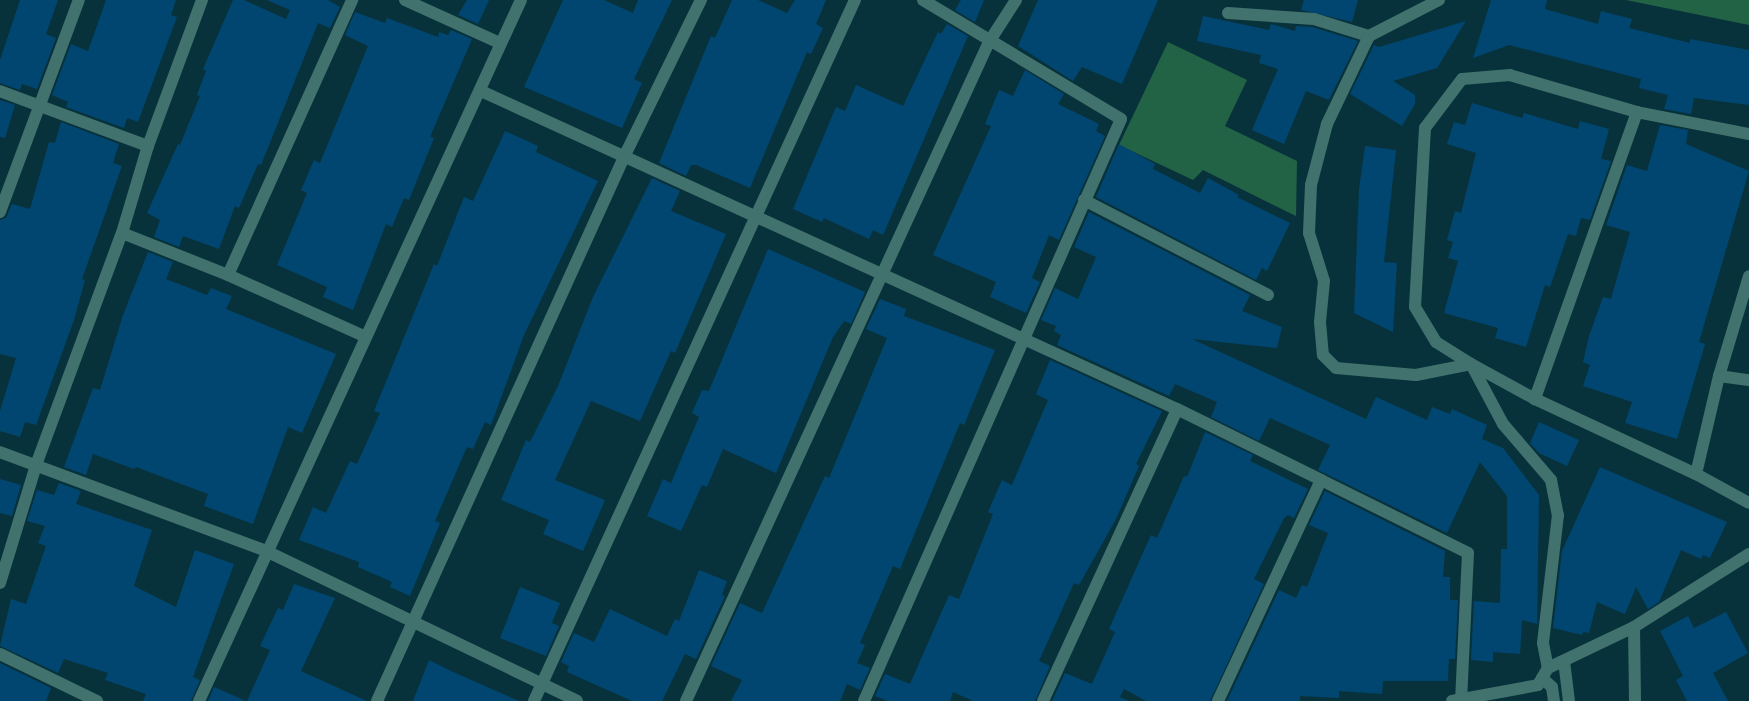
<!DOCTYPE html>
<html>
<head>
<meta charset="utf-8">
<style>
	body { margin:0 }
	#map { position:relative; width:1749px; height:701px; overflow:hidden; background:#08323b; font-family:"Asap Condensed",sans-serif }
	div>[style] { position:absolute }
	.green>* { inset:0; background:#226346 }
	.building>* { inset:0; background:#014670 }
	.service>* { height:12px; margin:-6px; padding:0 6px; transform-origin:6px; border-radius:6px; background:#42726d }
	.pedestrian>* { height:12px; margin:-6px; padding:0 6px; transform-origin:6px; border-radius:6px; background:#42726d }
	.minor>* { height:12px; margin:-6px; padding:0 6px; transform-origin:6px; border-radius:6px; background:#42726d }
	span { translate:-50% -50%; white-space:nowrap; text-align:center; line-height:1.15; -webkit-text-stroke:5px #07171b; paint-order:stroke }
</style>
</head>
<body>
<div id="map">
	<div class="green">
		<i style="clip-path:polygon(1626px 0,1749px 0,1749px 25px)"></i>
		<i style="clip-path:polygon(1168px 42px,1247px 80px,1225px 126px,1297px 161px,1296px 216px,1203px 170px,1193px 180px,1119px 145px)"></i>
	</div>
	<div class="building">
		<i style="clip-path:polygon(20px 0,58px 0,46px 34px,56px 38px,37px 89px,22px 84px,20px 90px,0 83px,0 60px)"></i>
		<i style="clip-path:polygon(106px 0,176px 0,171px 15px,177px 17px,138px 122px,127px 118px,124px 128px,66px 107px,68px 102px,52px 95px,71px 44px,88px 51px)"></i>
		<i style="clip-path:polygon(233px 0,244px 0,286px 19px,290px 10px,267px 0,328px 0,340px 7px,330px 28px,318px 23px,261px 165px,258px 164px,239px 208px,235px 206px,219px 249px,183px 236px,179px 247px,154px 237px,160px 220px,147px 213px,178px 144px,180px 145px,200px 96px,197px 95px,206px 71px,203px 69px)"></i>
		<i style="clip-path:polygon(467px 0,489px 0,478px 24px,458px 15px)"></i>
		<i style="clip-path:polygon(563px 0,604px 0,633px 13px,638px 0,672px 0,634px 79px,642px 83px,622px 128px,524px 87px)"></i>
		<i style="clip-path:polygon(732px 0,758px 0,787px 13px,795px 0,826px 0,816px 24px,823px 28px,811px 54px,807px 52px,750px 188px,696px 165px,691px 165px,686px 176px,659px 163px,711px 36px,715px 38px)"></i>
		<i style="clip-path:polygon(961px 0,984px 0,975px 22px,955px 10px)"></i>
		<i style="clip-path:polygon(1038px 0,1158px 0,1122px 84px,1082px 67px,1073px 81px,1018px 46px)"></i>
		<i style="clip-path:polygon(1304px 0,1358px 0,1352px 22px,1301px 10px)"></i>
		<i style="clip-path:polygon(1491px 0,1547px 0,1545px 9px,1598px 24px,1601px 11px,1632px 19px,1629px 28px,1690px 43px,1690px 39px,1749px 50px,1749px 105px,1694px 98px,1691px 114px,1664px 109px,1668px 95px,1639px 88px,1641px 79px,1509px 45px,1473px 58px)"></i>
		<i style="clip-path:polygon(355px 12px,385px 23px,387px 18px,438px 37px,439px 32px,448px 35px,451px 30px,472px 39px,430px 137px,434px 138px,409px 200px,404px 198px,392px 227px,386px 224px,353px 310px,323px 297px,327px 287px,277px 265px,307px 193px,301px 190px,314px 160px,320px 163px,368px 46px,345px 35px)"></i>
		<i style="clip-path:polygon(1203px 16px,1269px 30px,1271px 24px,1295px 31px,1296px 26px,1312px 27px,1358px 41px,1329px 100px,1306px 91px,1284px 144px,1252px 130px,1278px 69px,1259px 63px,1261px 55px,1197px 41px)"></i>
		<i style="clip-path:polygon(1466px 21px,1437px 68px,1393px 81px,1415px 95px,1415px 104px,1402px 126px,1350px 94px,1374px 45px,1379px 47px)"></i>
		<i style="clip-path:polygon(947px 24px,968px 36px,883px 235px,873px 230px,869px 239px,824px 218px,822px 222px,793px 209px,836px 107px,845px 111px,856px 85px,903px 106px,938px 32px,941px 34px)"></i>
		<i style="clip-path:polygon(1025px 70px,1064px 94px,1058px 104px,1099px 124px,1096px 131px,1105px 136px,1059px 240px,1049px 235px,1032px 278px,1040px 282px,1026px 313px,990px 297px,996px 282px,933px 255px,991px 126px,985px 124px,999px 90px,1013px 96px)"></i>
		<i style="clip-path:polygon(0 100px,15px 105px,5px 138px,0 137px)"></i>
		<i style="clip-path:polygon(1472px 103px,1522px 118px,1524px 113px,1578px 129px,1580px 121px,1609px 129px,1601px 159px,1611px 161px,1590px 220px,1581px 218px,1576px 236px,1568px 234px,1550px 287px,1545px 285px,1526px 347px,1495px 338px,1498px 328px,1444px 313px,1458px 261px,1448px 258px,1453px 242px,1447px 240px,1455px 211px,1461px 213px,1476px 153px,1447px 144px,1454px 122px,1465px 125px)"></i>
		<i style="clip-path:polygon(61px 122px,119px 144px,113px 163px,122px 166px,82px 279px,85px 280px,74px 320px,36px 425px,25px 422px,20px 437px,0 431px,0 411px,16px 358px,0 354px,0 220px,6px 218px,12px 204px,30px 209px,49px 142px,55px 143px)"></i>
		<i style="clip-path:polygon(1660px 125px,1688px 130px,1686px 144px,1749px 171px,1699px 342px,1705px 344px,1677px 439px,1625px 423px,1632px 402px,1583px 386px,1590px 365px,1583px 362px,1589px 336px,1603px 297px,1611px 299px,1630px 232px,1606px 225px,1627px 165px,1647px 171px)"></i>
		<i style="clip-path:polygon(505px 131px,538px 146px,536px 152px,598px 181px,524px 335px,491px 425px,485px 422px,473px 449px,467px 447px,435px 521px,440px 523px,410px 596px,390px 587px,392px 582px,358px 567px,359px 562px,299px 540px,313px 507px,326px 513px,350px 461px,357px 464px,380px 413px,374px 411px,434px 264px,437px 266px,464px 197px,473px 201px)"></i>
		<i style="clip-path:polygon(1119px 144px,1155px 164px,1153px 169px,1200px 193px,1208px 178px,1239px 195px,1237px 197px,1290px 223px,1267px 271px,1262px 268px,1256px 280px,1096px 197px)"></i>
		<i style="clip-path:polygon(1365px 146px,1396px 150px,1384px 262px,1397px 263px,1393px 332px,1354px 313px,1359px 189px)"></i>
		<i style="clip-path:polygon(652px 178px,680px 191px,671px 211px,726px 234px,675px 353px,671px 351px,640px 421px,591px 401px,555px 480px,605px 500px,583px 551px,543px 534px,549px 520px,501px 500px,526px 440px,530px 442px,558px 386px,593px 297px)"></i>
		<i style="clip-path:polygon(1089px 212px,1250px 295px,1242px 311px,1282px 327px,1277px 348px,1192px 339px,1366px 419px,1376px 397px,1427px 420px,1432px 407px,1450px 414px,1452px 409px,1487px 425px,1482px 439px,1503px 448px,1539px 495px,1537px 624px,1522px 620px,1520px 654px,1493px 652px,1493px 662px,1471px 660px,1474px 601px,1500px 603px,1501px 549px,1507px 549px,1507px 496px,1480px 462px,1447px 533px,1318px 470px,1330px 445px,1270px 418px,1259px 441px,1211px 417px,1217px 402px,1175px 384px,1169px 396px,1057px 345px,1061px 335px,1054px 331px,1056px 326px,1041px 320px,1055px 288px,1078px 299px,1096px 257px,1074px 247px)"></i>
		<i style="clip-path:polygon(768px 249px,865px 292px,851px 324px,844px 321px,833px 337px,776px 473px,723px 449px,707px 487px,702px 485px,681px 531px,647px 516px,663px 479px,671px 483px,699px 417px,692px 413px,702px 390px,709px 391px)"></i>
		<i style="clip-path:polygon(148px 252px,173px 262px,166px 279px,207px 295px,211px 288px,232px 296px,226px 309px,336px 354px,302px 433px,288px 427px,253px 524px,204px 506px,208px 494px,136px 467px,134px 469px,93px 454px,86px 475px,64px 467px,93px 388px,100px 390px,123px 315px)"></i>
		<i style="clip-path:polygon(880px 299px,906px 309px,904px 316px,995px 350px,964px 425px,960px 423px,900px 569px,893px 566px,860px 643px,865px 645px,857px 663px,870px 668px,860px 690px,847px 684px,840px 701px,731px 701px,742px 680px,711px 666px,740px 603px,762px 613px,825px 476px,829px 478px,887px 338px,866px 329px)"></i>
		<i style="clip-path:polygon(1050px 360px,1162px 411px,1136px 464px,1139px 466px,1116px 519px,1079px 585px,1074px 583px,1039px 661px,1050px 666px,1035px 701px,973px 701px,953px 692px,950px 701px,888px 701px,875px 696px,885px 674px,910px 684px,949px 595px,959px 599px,993px 514px,988px 512px,1002px 480px,1012px 485px,1048px 400px,1036px 394px)"></i>
		<i style="clip-path:polygon(1539px 422px,1579px 440px,1567px 466px,1539px 453px,1530px 443px)"></i>
		<i style="clip-path:polygon(1205px 432px,1253px 455px,1250px 461px,1308px 489px,1294px 518px,1288px 515px,1284px 518px,1254px 579px,1264px 584px,1210px 701px,1146px 701px,1124px 689px,1120px 697px,1129px 701px,1052px 701px,1065px 673px,1092px 684px,1115px 632px,1109px 629px,1151px 535px,1157px 538px,1184px 476px,1187px 477px)"></i>
		<i style="clip-path:polygon(1600px 467px,1727px 522px,1710px 558px,1703px 555px,1701px 559px,1681px 550px,1659px 602px,1648px 609px,1636px 587px,1625px 614px,1597px 602px,1589px 633px,1583px 632px,1582px 635px,1553px 628px,1562px 551px)"></i>
		<i style="clip-path:polygon(0 479px,21px 485px,12px 516px,0 513px)"></i>
		<i style="clip-path:polygon(59px 483px,81px 491px,76px 504px,152px 530px,134px 586px,176px 607px,195px 550px,234px 564px,193px 677px,200px 680px,191px 701px,143px 701px,146px 694px,105px 680px,108px 673px,64px 659px,58px 673px,0 646px,11px 599px,26px 604px,46px 546px,38px 543px,45px 526px,27px 521px,37px 490px,54px 495px)"></i>
		<i style="clip-path:polygon(1325px 491px,1445px 551px,1443px 577px,1450px 577px,1450px 600px,1458px 600px,1455px 659px,1449px 659px,1448px 681px,1383px 681px,1382px 694px,1339px 691px,1339px 698px,1300px 696px,1300px 701px,1227px 701px,1279px 590px,1296px 598px,1302px 585px,1307px 587px,1328px 533px,1309px 525px)"></i>
		<i style="clip-path:polygon(699px 570px,727px 581px,722px 595px,725px 596px,696px 659px,685px 654px,662px 701px,632px 701px,567px 672px,569px 666px,561px 662px,574px 633px,594px 642px,610px 609px,667px 636px,675px 619px,679px 621px)"></i>
		<i style="clip-path:polygon(294px 584px,335px 598px,301px 671px,367px 701px,247px 701px,270px 650px,260px 646px,278px 608px,283px 610px)"></i>
		<i style="clip-path:polygon(520px 587px,560px 603px,552px 623px,559px 626px,546px 656px,500px 638px)"></i>
		<i style="clip-path:polygon(1726px 612px,1748px 653px,1713px 673px,1728px 701px,1687px 701px,1676px 680px,1683px 676px,1660px 631px,1688px 616px,1694px 628px)"></i>
		<i style="clip-path:polygon(429px 660px,453px 672px,519px 701px,413px 701px)"></i>
		<i style="clip-path:polygon(0 663px,51px 688px,46px 701px,0 701px)"></i>
		<i style="clip-path:polygon(214px 687px,246px 701px,208px 701px)"></i>
	</div>
	<div class="service">
		<i style="left:1228px;top:13px;width:86px;rotate:4deg"></i>
		<i style="left:1314px;top:19px;width:58px;rotate:17.2deg"></i>
	</div>
	<div class="pedestrian">
		<i style="left:1564px;top:661px;width:40px;rotate:82.9deg"></i>
		<i style="left:1542px;top:678px;width:13px;rotate:42deg"></i>
		<i style="left:1552px;top:687px;width:14px;rotate:82deg"></i>
	</div>
	<div class="minor">
		<i style="left:405px;top:0;width:104px;rotate:24.4deg"></i>
		<i style="left:1439px;top:0;width:79px;rotate:152.8deg"></i>
		<i style="left:1369px;top:36px;width:98px;rotate:115.5deg"></i>
		<i style="left:1327px;top:124px;width:63px;rotate:104.7deg"></i>
		<i style="left:1311px;top:185px;width:48px;rotate:92.4deg"></i>
		<i style="left:1309px;top:233px;width:50px;rotate:72.6deg"></i>
		<i style="left:1324px;top:281px;width:41px;rotate:95.6deg"></i>
		<i style="left:1320px;top:322px;width:33px;rotate:85deg"></i>
		<i style="left:1323px;top:355px;width:18px;rotate:45deg"></i>
		<i style="left:1336px;top:368px;width:80px;rotate:5deg"></i>
		<i style="left:1416px;top:375px;width:56px;rotate:-11.3deg"></i>
		<i style="left:1471px;top:364px;width:73px;rotate:28.7deg"></i>
		<i style="left:0;top:91px;width:158px;rotate:20.4deg"></i>
		<i style="left:481px;top:91px;width:765px;rotate:24.56deg"></i>
		<i style="left:1177px;top:409px;width:161px;rotate:26.2deg"></i>
		<i style="left:1321px;top:480px;width:244px;rotate:115deg"></i>
		<i style="left:1637px;top:112px;width:305px;rotate:109.6deg"></i>
		<i style="left:1535px;top:399px;width:178px;rotate:25deg"></i>
		<i style="left:1696px;top:474px;width:101px;rotate:-76.8deg"></i>
		<i style="left:1719px;top:376px;width:104px;rotate:-73.3deg"></i>
		<i style="left:1749px;top:134px;width:114px;rotate:-168.9deg"></i>
		<i style="left:1637px;top:112px;width:132px;rotate:-163.8deg"></i>
		<i style="left:1510px;top:75px;width:48px;rotate:175.2deg"></i>
		<i style="left:1462px;top:79px;width:61px;rotate:127.1deg"></i>
		<i style="left:1425px;top:128px;width:179px;rotate:93.2deg"></i>
		<i style="left:1415px;top:307px;width:41px;rotate:59deg"></i>
		<i style="left:1436px;top:342px;width:41px;rotate:32.2deg"></i>
		<i style="left:1471px;top:364px;width:68px;rotate:61.9deg"></i>
		<i style="left:1503px;top:424px;width:74px;rotate:49.4deg"></i>
		<i style="left:1551px;top:480px;width:36px;rotate:79deg"></i>
		<i style="left:1558px;top:515px;width:129px;rotate:96.7deg"></i>
		<i style="left:1543px;top:643px;width:25px;rotate:79deg"></i>
		<i style="left:1548px;top:668px;width:95px;rotate:-25.5deg"></i>
		<i style="left:1634px;top:627px;width:136px;rotate:-32.4deg"></i>
		<i style="left:1084px;top:200px;width:207px;rotate:27.3deg"></i>
		<i style="left:0;top:212px;width:226px;rotate:-69.6deg"></i>
		<i style="left:122px;top:233px;width:114px;rotate:21.6deg"></i>
		<i style="left:228px;top:275px;width:151px;rotate:24.2deg"></i>
		<i style="left:228px;top:275px;width:302px;rotate:-65.7deg"></i>
		<i style="left:1719px;top:376px;width:30px;rotate:8deg"></i>
		<i style="left:0;top:452px;width:284px;rotate:20.4deg"></i>
		<i style="left:266px;top:551px;width:345px;rotate:25.7deg"></i>
		<i style="left:1696px;top:474px;width:60px;rotate:28.7deg"></i>
		<i style="left:1321px;top:480px;width:164px;rotate:26.4deg"></i>
		<i style="left:1468px;top:553px;width:146px;rotate:92.7deg"></i>
		<i style="left:0;top:583px;width:123px;rotate:-73deg"></i>
		<i style="left:36px;top:465px;width:247px;rotate:-69.7deg"></i>
		<i style="left:122px;top:233px;width:91px;rotate:-73.4deg"></i>
		<i style="left:148px;top:146px;width:156px;rotate:-69.7deg"></i>
		<i style="left:1634px;top:627px;width:74px;rotate:89.2deg"></i>
		<i style="left:0;top:654px;width:108px;rotate:25.9deg"></i>
		<i style="left:199px;top:701px;width:771px;rotate:-65.33deg"></i>
		<i style="left:377px;top:701px;width:597px;rotate:-65.58deg"></i>
		<i style="left:624px;top:157px;width:175px;rotate:-63.9deg"></i>
		<i style="left:534px;top:701px;width:771px;rotate:-65.4deg"></i>
		<i style="left:686px;top:701px;width:725px;rotate:-65.31deg"></i>
		<i style="left:989px;top:42px;width:50px;rotate:-57.3deg"></i>
		<i style="left:864px;top:701px;width:636px;rotate:-66.17deg"></i>
		<i style="left:1121px;top:119px;width:231px;rotate:-149deg"></i>
		<i style="left:1043px;top:701px;width:321px;rotate:-65.3deg"></i>
		<i style="left:1452px;top:701px;width:87px;rotate:-10.5deg"></i>
		<i style="left:1538px;top:685px;width:20px;rotate:-60deg"></i>
	</div>
</div>
</body>
</html>
